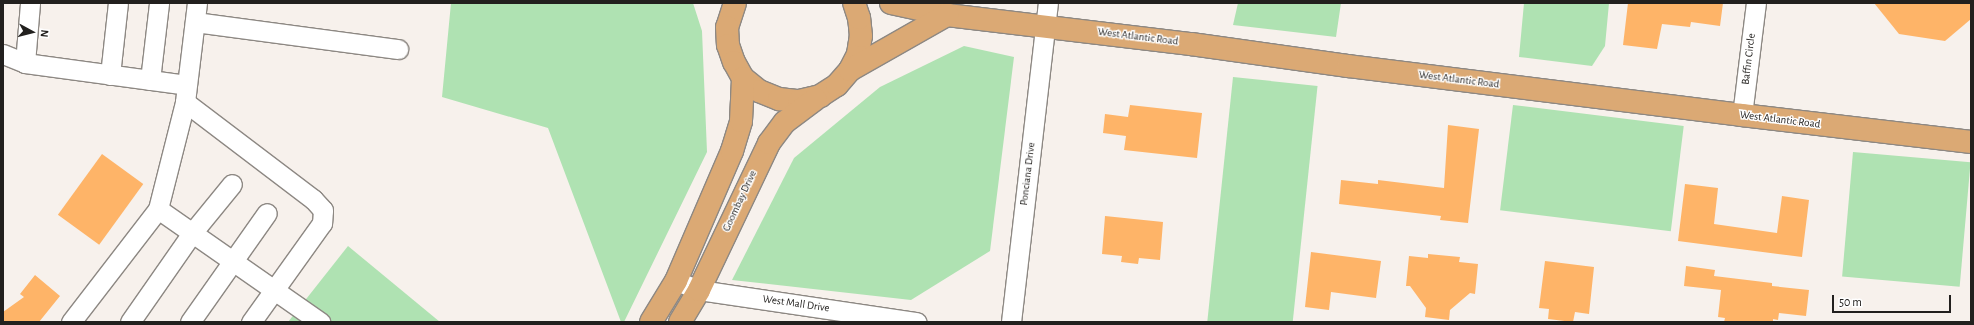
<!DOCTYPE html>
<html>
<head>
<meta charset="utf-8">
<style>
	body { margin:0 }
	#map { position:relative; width:1974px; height:325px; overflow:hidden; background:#f7f1ec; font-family:"Alegreya Sans",sans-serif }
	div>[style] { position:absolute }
	.green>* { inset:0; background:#afe2b2; transform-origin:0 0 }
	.building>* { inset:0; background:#feb468; transform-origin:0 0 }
	.roads { filter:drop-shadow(1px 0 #8d8883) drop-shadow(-1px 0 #8d8883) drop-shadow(0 1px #8d8883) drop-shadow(0 -1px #8d8883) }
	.minor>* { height:19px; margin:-9.5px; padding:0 9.5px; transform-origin:9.5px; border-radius:9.5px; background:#fff }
	.major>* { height:22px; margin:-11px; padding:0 11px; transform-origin:11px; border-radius:11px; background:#dba974 }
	span { translate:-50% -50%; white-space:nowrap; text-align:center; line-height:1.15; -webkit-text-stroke:3px #fff; paint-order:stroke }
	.street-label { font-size:11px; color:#22201e }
	.frame { position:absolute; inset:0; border:4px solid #22201e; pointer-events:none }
	.north { position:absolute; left:12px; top:12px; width:40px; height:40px; -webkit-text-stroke:3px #fff; paint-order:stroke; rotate:97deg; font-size:11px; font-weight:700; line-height:16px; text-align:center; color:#22201e }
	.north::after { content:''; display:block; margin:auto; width:14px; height:18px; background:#22201e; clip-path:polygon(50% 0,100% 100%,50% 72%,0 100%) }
	.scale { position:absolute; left:1832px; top:295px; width:119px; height:18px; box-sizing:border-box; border:2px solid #22201e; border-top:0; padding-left:5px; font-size:12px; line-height:14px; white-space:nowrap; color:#22201e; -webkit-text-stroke:3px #fff; paint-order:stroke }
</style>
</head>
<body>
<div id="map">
	<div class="green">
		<i style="clip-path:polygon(451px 3px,693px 3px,702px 31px,707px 152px,624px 322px,621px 322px,548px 128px,442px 97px)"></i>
		<i style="clip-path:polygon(1238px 3px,1341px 3px,1336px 37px,1233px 25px)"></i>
		<i style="clip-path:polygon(1524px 3px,1609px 3px,1605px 46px,1592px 66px,1519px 57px)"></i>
		<i style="clip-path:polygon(964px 46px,1014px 57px,990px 251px,911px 300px,732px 280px,794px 158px,880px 87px)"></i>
		<i style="left:1233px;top:77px;width:85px;height:247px;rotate:6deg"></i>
		<i style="left:1513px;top:105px;width:172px;height:106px;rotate:7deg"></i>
		<i style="left:1853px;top:152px;width:118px;height:125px;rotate:5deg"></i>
		<i style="clip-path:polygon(348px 246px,440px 322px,288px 322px)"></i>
	</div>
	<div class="building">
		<i style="clip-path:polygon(1628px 3px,1723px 3px,1720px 26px,1691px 22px,1690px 27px,1662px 24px,1657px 49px,1623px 45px)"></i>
		<i style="clip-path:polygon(1874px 3px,1971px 3px,1971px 19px,1945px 41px,1899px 34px)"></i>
		<i style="clip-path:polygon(1130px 105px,1202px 113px,1197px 158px,1124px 150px,1126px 136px,1103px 133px,1105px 114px,1128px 117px)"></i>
		<i style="clip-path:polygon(1448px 125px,1479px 129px,1468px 223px,1440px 220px,1441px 216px,1339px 204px,1341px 180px,1378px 184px,1378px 180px,1444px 188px)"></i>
		<i style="left:102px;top:154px;width:51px;height:75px;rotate:36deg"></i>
		<i style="clip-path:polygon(1685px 184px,1718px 188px,1714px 224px,1777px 233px,1782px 196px,1809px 200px,1802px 257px,1678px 241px)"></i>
		<i style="clip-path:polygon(1105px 216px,1163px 222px,1160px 260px,1139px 258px,1138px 264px,1121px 262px,1122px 256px,1102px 254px)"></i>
		<i style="clip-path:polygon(1311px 252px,1381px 261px,1376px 298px,1331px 292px,1329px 310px,1305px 307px)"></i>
		<i style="clip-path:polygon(1428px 254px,1460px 257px,1459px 262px,1478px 264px,1475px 294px,1470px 293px,1450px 310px,1449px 320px,1425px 317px,1426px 308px,1410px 286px,1406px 286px,1409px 256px,1428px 258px)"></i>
		<i style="clip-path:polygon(1545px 261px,1594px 267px,1589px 314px,1575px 312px,1573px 322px,1548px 319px,1549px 309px,1539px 308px)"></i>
		<i style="clip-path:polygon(1686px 266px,1715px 270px,1714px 276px,1772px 283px,1772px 286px,1809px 290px,1806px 316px,1779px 313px,1778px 320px,1773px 319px,1773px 322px,1724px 322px,1725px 318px,1718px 317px,1721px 290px,1684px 286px)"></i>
		<i style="clip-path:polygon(35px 275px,60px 296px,39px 322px,3px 322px,3px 312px,24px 297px,20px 294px)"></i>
	</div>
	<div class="roads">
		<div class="minor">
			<i style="left:195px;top:22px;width:205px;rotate:7.6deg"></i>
			<i style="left:3px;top:54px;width:24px;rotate:22deg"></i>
			<i style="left:25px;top:63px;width:163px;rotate:7.7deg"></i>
			<i style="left:25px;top:63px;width:60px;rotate:-85.2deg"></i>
			<i style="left:110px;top:75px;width:72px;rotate:-83.7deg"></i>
			<i style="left:150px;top:80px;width:78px;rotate:-83.3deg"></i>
			<i style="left:185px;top:102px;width:161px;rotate:37.2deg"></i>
			<i style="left:313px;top:199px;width:15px;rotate:48deg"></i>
			<i style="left:323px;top:210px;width:13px;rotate:94deg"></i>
			<i style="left:322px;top:223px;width:122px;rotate:125.6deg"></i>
			<i style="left:1742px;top:115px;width:113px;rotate:-82.9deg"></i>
			<i style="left:158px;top:209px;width:198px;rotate:34.9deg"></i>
			<i style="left:676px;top:281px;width:25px;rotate:21deg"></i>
			<i style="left:699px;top:290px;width:220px;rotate:8.4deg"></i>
			<i style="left:71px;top:322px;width:143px;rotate:-52.4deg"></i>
			<i style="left:158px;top:209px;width:110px;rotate:-75.8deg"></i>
			<i style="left:185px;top:102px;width:100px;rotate:-83.1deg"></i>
			<i style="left:130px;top:322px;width:108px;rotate:-55.1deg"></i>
			<i style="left:192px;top:233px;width:63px;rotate:-50.8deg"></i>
			<i style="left:190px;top:322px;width:133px;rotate:-54.8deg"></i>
			<i style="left:1011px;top:322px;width:321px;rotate:-83.4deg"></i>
		</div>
		<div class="major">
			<i style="left:735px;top:3px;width:25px;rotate:108deg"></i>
			<i style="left:727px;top:27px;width:18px;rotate:87deg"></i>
			<i style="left:728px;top:45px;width:18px;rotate:71deg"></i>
			<i style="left:734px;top:62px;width:18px;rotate:61deg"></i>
			<i style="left:743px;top:78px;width:21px;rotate:39deg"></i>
			<i style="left:759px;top:91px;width:22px;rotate:22deg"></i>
			<i style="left:779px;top:99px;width:20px;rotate:6deg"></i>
			<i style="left:799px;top:101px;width:22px;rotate:-13deg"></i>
			<i style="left:820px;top:96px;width:20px;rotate:-33deg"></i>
			<i style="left:837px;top:85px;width:20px;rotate:-49deg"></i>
			<i style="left:850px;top:70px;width:18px;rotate:-63deg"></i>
			<i style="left:858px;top:54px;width:18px;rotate:-81deg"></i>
			<i style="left:861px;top:36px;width:18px;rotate:-96deg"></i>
			<i style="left:859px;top:18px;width:16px;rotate:-108deg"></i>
			<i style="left:891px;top:3px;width:57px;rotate:12.1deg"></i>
			<i style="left:947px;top:15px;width:246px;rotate:6.8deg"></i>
			<i style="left:1191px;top:44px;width:159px;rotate:8deg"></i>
			<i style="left:1348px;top:66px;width:397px;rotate:7.1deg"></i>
			<i style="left:1742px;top:115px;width:231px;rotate:6.7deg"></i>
			<i style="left:850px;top:70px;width:112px;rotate:-29.6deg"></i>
			<i style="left:651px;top:322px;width:48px;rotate:-58.6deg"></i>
			<i style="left:676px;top:281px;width:142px;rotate:-66.7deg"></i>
			<i style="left:732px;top:151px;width:31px;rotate:-73deg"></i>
			<i style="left:741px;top:121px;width:43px;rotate:-87.3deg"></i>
			<i style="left:680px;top:322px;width:37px;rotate:-59deg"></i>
			<i style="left:699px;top:290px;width:163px;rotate:-64.5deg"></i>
			<i style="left:769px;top:143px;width:26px;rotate:-53deg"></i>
			<i style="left:785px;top:122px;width:38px;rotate:-37deg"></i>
		</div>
	</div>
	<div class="street-label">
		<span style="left:1138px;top:37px;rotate:7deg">West Atlantic Road</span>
		<span style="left:1749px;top:59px;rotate:-83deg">Baffin Circle</span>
		<span style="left:1459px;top:80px;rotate:7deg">West Atlantic Road</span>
		<span style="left:1780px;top:120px;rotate:7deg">West Atlantic Road</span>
		<span style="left:1028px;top:174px;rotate:-83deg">Ponciana Drive</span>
		<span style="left:740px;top:201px;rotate:-65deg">Goombay Drive</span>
		<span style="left:796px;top:304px;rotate:8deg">West Mall Drive</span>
	</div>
	<div class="frame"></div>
	<div class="north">N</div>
	<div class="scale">50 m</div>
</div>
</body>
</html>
